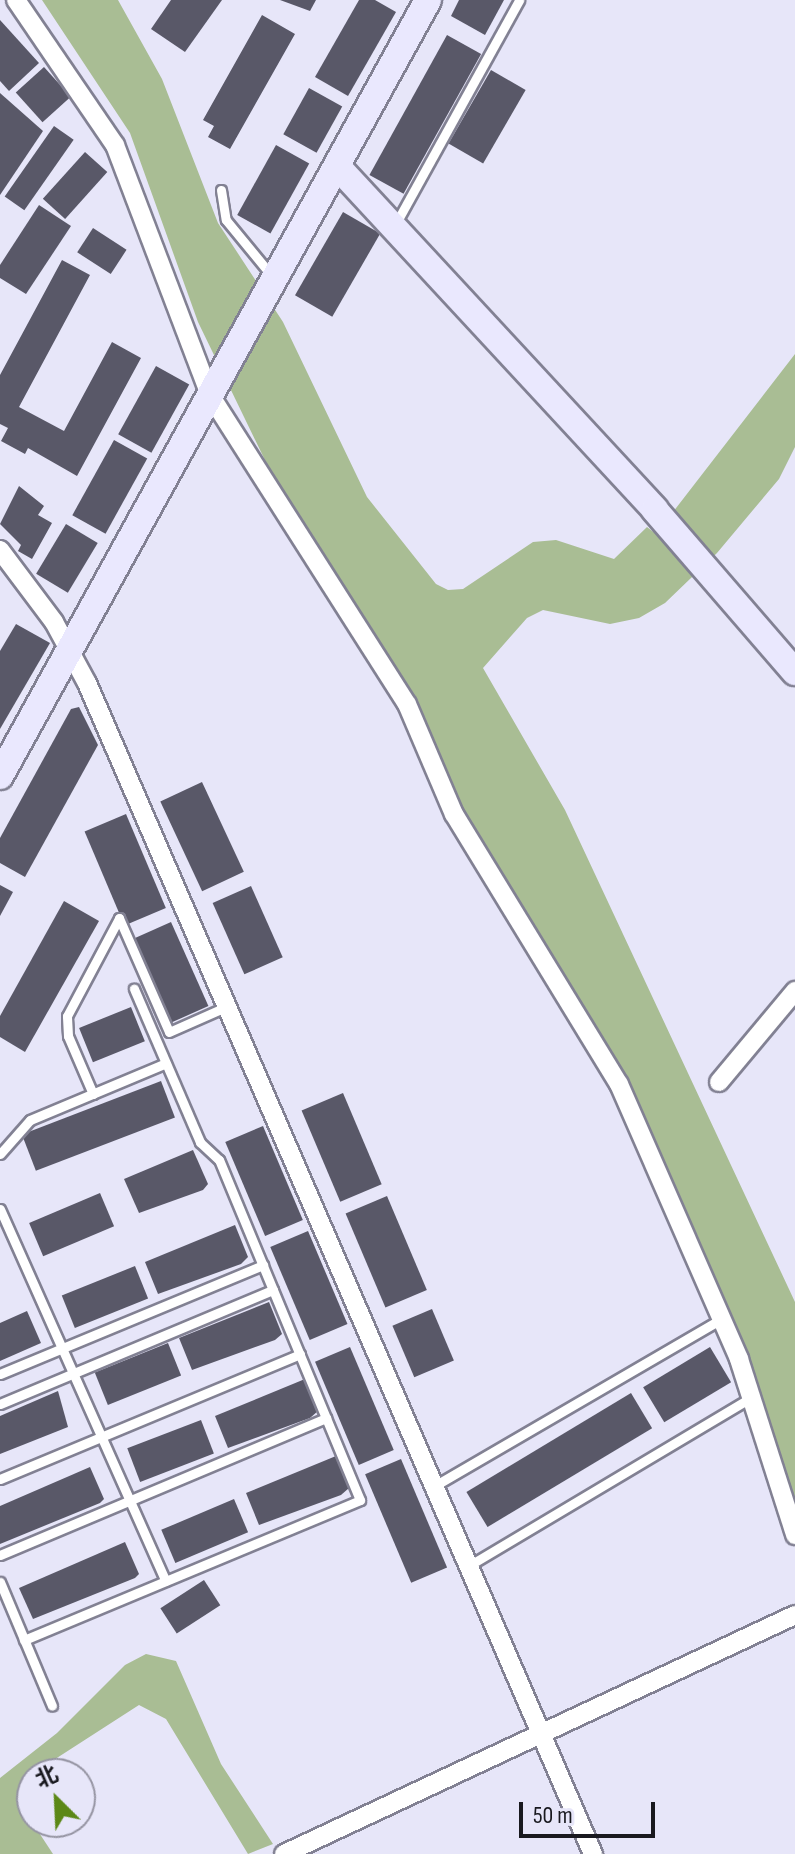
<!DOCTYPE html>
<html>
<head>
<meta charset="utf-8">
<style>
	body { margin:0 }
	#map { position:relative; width:795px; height:1854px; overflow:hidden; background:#e7e6f9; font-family:"Sofia Sans Condensed","Noto Sans SC",sans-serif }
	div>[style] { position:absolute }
	.water>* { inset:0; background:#a9bd94 }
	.building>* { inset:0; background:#595868; transform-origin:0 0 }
	.roads { filter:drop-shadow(2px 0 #828193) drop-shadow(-2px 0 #828193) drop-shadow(0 2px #828193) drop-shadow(0 -2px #828193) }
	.lane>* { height:9px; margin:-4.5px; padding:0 4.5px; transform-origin:4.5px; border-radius:4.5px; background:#fff }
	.street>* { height:18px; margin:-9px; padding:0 9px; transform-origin:9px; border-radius:9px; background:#fff }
	.secondary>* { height:26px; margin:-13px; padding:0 13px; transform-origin:13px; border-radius:13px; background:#eae8fe }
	span { translate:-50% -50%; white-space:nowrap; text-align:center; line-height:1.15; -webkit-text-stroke:8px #e7e6f9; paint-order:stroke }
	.north { position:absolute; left:16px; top:1758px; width:80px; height:80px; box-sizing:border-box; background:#e7e6f9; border:2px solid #9594a2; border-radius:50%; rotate:336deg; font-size:22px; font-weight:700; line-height:32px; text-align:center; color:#19191f }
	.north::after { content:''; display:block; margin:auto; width:28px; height:36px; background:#5c8817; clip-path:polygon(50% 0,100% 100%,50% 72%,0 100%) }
	.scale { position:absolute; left:519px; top:1802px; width:136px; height:36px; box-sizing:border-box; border:4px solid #19191f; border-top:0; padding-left:10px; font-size:24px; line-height:28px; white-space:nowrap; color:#19191f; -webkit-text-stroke:6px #e7e6f9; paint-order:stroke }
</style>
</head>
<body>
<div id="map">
	<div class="water">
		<i style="clip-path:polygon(42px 0,118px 0,162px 79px,218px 223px,283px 322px,367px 497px,436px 584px,448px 590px,463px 589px,533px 542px,556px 540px,614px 559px,647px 527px,656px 534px,795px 354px,795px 447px,779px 479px,717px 553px,665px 603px,639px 618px,610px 624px,543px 610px,527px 618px,483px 668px,565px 810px,795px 1302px,795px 1512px,732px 1317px,616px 1061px,478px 840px,278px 487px,198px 322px,130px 133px)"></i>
		<i style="clip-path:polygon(146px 1654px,176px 1661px,221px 1764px,273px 1844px,248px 1854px,166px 1719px,139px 1705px,32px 1774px,32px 1822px,53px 1854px,0 1854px,0 1778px,57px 1733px,125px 1665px)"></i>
	</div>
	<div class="building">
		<i style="clip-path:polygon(171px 0,222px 0,185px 52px,151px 29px)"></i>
		<i style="clip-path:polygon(280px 0,316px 0,310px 11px)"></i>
		<i style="clip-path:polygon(359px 0,375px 0,396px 12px,348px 96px,315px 77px)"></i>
		<i style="clip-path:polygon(459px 0,504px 0,485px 35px,451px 16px)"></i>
		<i style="clip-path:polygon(262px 15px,295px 34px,230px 149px,208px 137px,214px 126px,203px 120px)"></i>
		<i style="clip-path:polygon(0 20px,39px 63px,9px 91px,0 81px)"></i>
		<i style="left:447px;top:35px;width:39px;height:160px;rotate:29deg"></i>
		<i style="left:44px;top:67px;width:40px;height:38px;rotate:48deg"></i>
		<i style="left:491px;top:70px;width:40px;height:85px;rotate:30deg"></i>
		<i style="left:309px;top:88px;width:38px;height:53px;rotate:29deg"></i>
		<i style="clip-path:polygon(0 93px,43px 131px,0 195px)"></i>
		<i style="left:54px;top:126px;width:24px;height:86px;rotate:35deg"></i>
		<i style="left:276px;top:145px;width:38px;height:80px;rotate:29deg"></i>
		<i style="left:85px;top:152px;width:30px;height:63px;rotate:42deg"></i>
		<i style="clip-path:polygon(39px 205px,71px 226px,26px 294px,0 278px,0 265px)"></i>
		<i style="left:343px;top:212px;width:43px;height:96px;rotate:30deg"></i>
		<i style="left:93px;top:228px;width:40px;height:29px;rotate:33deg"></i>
		<i style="clip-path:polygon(62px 260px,90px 275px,19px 407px,64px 431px,112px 342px,141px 358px,77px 476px,28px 448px,25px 454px,1px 441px,8px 428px,0 424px,0 375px)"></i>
		<i style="left:156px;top:366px;width:38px;height:78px;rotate:29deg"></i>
		<i style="left:114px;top:440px;width:38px;height:86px;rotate:29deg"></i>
		<i style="clip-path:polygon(19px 486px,44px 506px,38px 515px,52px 523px,32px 559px,18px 551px,21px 545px,0 524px)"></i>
		<i style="left:66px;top:524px;width:37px;height:58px;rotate:31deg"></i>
		<i style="clip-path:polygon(16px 624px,50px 643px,0 729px,0 651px)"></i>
		<i style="clip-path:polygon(79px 707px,98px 745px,25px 877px,0 863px,0 838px,71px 709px)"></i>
		<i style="left:202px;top:782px;width:99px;height:46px;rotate:65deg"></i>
		<i style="left:126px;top:814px;width:102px;height:45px;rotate:67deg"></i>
		<i style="clip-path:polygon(0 885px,13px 892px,0 916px)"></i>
		<i style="left:251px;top:886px;width:78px;height:42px;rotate:66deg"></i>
		<i style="clip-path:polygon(64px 901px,99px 921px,25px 1052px,0 1037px,0 1016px)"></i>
		<i style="left:171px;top:922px;width:92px;height:43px;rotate:66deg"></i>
		<i style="left:131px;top:1007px;width:37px;height:56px;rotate:68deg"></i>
		<i style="left:161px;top:1081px;width:39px;height:149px;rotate:69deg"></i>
		<i style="left:343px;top:1093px;width:99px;height:45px;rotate:67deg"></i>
		<i style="left:263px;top:1126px;width:102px;height:41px;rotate:67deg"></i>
		<i style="clip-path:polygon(193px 1150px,208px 1184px,203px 1190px,139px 1213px,124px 1179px)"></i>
		<i style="left:100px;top:1193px;width:36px;height:77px;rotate:67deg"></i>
		<i style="left:387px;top:1196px;width:102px;height:45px;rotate:67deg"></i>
		<i style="clip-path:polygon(235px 1225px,248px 1257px,241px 1264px,158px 1294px,145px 1262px)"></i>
		<i style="left:308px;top:1231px;width:101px;height:41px;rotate:67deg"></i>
		<i style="left:135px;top:1266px;width:35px;height:79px;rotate:68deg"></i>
		<i style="clip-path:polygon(269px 1302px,282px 1334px,275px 1340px,192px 1370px,179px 1338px)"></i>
		<i style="left:432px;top:1309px;width:56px;height:43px;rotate:67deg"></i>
		<i style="clip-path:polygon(27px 1311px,41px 1343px,0 1361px,0 1323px)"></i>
		<i style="left:168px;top:1343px;width:35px;height:79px;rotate:68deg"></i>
		<i style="left:350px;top:1347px;width:112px;height:38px;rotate:67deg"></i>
		<i style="left:710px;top:1347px;width:41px;height:78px;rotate:59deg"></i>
		<i style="clip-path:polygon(305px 1379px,318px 1411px,310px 1418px,228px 1448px,215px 1416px)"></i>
		<i style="clip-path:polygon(58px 1391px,68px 1427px,0 1454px,0 1416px)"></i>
		<i style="left:631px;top:1393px;width:41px;height:192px;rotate:59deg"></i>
		<i style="left:201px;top:1420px;width:36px;height:79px;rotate:69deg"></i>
		<i style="clip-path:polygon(336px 1456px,349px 1488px,341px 1495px,259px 1525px,246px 1493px)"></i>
		<i style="left:401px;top:1459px;width:118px;height:39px;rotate:67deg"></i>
		<i style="clip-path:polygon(90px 1467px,104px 1499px,100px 1503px,0 1544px,0 1506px)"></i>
		<i style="left:234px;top:1499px;width:36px;height:79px;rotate:67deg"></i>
		<i style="clip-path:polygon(125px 1542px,139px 1574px,135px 1578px,33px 1619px,19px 1588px)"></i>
		<i style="left:204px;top:1580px;width:30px;height:52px;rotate:57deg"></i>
	</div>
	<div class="roads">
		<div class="lane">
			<i style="left:221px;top:190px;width:30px;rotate:81deg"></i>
			<i style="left:226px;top:220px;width:72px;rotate:50.6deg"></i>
			<i style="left:395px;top:225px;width:257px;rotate:-61.1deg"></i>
			<i style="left:119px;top:918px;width:124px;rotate:66.3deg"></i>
			<i style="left:169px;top:1032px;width:64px;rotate:-23.8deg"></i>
			<i style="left:93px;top:1094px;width:63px;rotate:-113.3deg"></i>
			<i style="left:68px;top:1036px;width:20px;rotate:-93deg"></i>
			<i style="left:67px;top:1016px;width:111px;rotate:-62deg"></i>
			<i style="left:0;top:1154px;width:45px;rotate:-48.6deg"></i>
			<i style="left:30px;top:1120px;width:147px;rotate:-22.7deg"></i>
			<i style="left:0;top:1209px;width:407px;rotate:66deg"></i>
			<i style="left:0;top:1374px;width:285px;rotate:-22.5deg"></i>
			<i style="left:0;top:1404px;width:296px;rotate:-22.7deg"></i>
			<i style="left:0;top:1479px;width:325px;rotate:-22.6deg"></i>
			<i style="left:436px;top:1485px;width:332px;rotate:-30.2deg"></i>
			<i style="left:0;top:1555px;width:354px;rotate:-22.8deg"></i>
			<i style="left:470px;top:1565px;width:328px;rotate:-30.8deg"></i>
			<i style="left:0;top:1582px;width:134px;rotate:67.2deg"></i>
			<i style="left:24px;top:1640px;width:364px;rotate:-22.6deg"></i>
			<i style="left:360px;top:1500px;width:368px;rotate:-112.5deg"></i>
			<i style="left:219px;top:1160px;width:26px;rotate:-137deg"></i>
			<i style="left:200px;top:1142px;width:167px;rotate:-113.3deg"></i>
		</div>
		<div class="street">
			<i style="left:16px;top:0;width:176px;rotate:55.7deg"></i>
			<i style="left:115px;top:145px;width:267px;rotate:69.2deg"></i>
			<i style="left:210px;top:395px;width:366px;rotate:57.5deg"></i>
			<i style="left:407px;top:704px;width:120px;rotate:66.9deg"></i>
			<i style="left:454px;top:814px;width:316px;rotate:58.6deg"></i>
			<i style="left:619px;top:1084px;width:300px;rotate:66.4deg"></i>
			<i style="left:739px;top:1359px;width:185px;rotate:72.3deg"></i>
			<i style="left:0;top:550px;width:90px;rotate:53.1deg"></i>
			<i style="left:54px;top:622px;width:69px;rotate:61.6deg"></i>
			<i style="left:87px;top:683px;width:1276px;rotate:66.63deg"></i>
			<i style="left:719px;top:1082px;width:119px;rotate:-50.1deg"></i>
			<i style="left:284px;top:1854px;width:564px;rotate:-25.07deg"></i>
		</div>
		<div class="secondary">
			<i style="left:337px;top:166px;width:468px;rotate:47.2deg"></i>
			<i style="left:655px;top:510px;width:214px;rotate:49.2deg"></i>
			<i style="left:0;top:776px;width:886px;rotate:-61.12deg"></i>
		</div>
	</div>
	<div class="north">北</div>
	<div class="scale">50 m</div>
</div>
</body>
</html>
